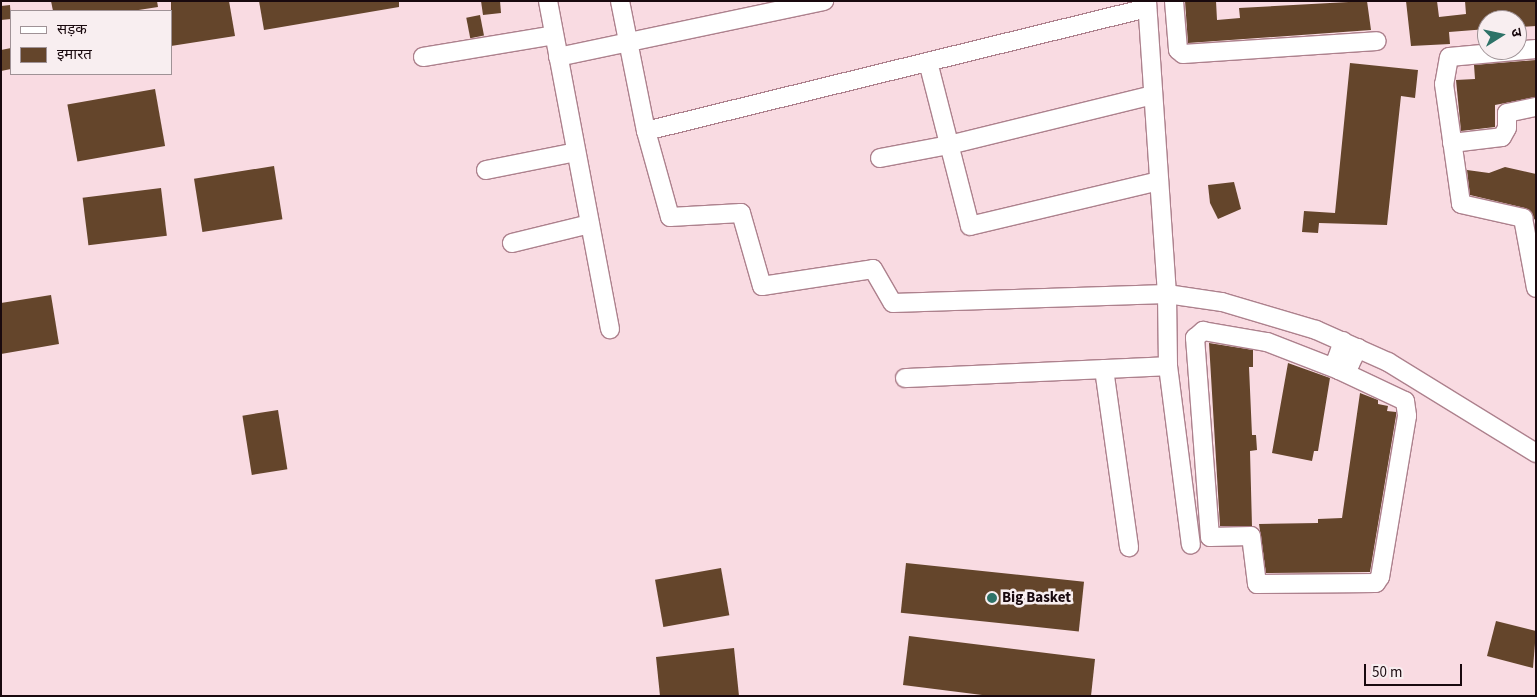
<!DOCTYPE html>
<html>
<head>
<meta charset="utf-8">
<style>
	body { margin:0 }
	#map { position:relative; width:1537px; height:697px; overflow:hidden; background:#f9dbe2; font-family:"Source Sans 3","Noto Sans Devanagari",sans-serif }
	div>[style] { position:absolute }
	.building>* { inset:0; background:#64452b; transform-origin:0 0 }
	.roads { filter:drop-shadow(1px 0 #ad818d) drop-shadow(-1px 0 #ad818d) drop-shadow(0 1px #ad818d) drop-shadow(0 -1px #ad818d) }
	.minor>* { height:18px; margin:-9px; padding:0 9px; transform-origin:9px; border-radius:9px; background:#fff }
	.dots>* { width:14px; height:14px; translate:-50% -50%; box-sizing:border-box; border:2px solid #f8eef0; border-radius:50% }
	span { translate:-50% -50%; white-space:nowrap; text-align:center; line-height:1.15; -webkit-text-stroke:5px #f8eef0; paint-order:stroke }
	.poi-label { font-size:15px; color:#19090e; font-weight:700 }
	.left { translate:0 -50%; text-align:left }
	.frame { position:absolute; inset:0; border:2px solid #19090e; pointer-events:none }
	.legend { position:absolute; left:10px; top:10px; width:162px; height:65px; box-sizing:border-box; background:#f8eef0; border:1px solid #9f9296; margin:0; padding:6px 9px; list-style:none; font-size:15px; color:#19090e }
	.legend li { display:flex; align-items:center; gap:10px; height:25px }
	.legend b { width:25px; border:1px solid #9f9296 }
	.north { position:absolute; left:1477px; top:10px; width:50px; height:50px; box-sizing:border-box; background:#f8eef0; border:1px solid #9f9296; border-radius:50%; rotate:80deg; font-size:14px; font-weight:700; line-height:20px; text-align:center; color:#19090e }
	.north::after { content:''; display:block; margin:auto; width:18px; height:22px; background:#2e7368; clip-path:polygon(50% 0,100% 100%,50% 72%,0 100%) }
	.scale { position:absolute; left:1364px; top:664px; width:98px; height:22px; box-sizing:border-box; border:2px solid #19090e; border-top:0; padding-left:6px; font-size:15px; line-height:18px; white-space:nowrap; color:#19090e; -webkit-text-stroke:4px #f8eef0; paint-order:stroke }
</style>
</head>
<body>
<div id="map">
	<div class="building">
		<i style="clip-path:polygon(51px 1px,157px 1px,158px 7px,132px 11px,53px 11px)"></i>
		<i style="clip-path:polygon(171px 1px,229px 1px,235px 36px,171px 46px)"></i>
		<i style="clip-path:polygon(259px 1px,399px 1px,399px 7px,264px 30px)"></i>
		<i style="clip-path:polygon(481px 1px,500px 1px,501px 13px,483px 15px)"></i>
		<i style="clip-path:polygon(1185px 1px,1216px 1px,1217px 20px,1240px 18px,1239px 8px,1367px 1px,1371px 30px,1188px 43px)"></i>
		<i style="clip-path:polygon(1406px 1px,1437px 1px,1439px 17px,1466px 14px,1465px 1px,1536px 1px,1536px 26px,1517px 27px,1517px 20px,1487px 20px,1487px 29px,1449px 32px,1450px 44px,1411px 46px)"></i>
		<i style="clip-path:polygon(10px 5px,11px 19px,1px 20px,1px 6px)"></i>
		<i style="left:480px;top:15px;width:21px;height:14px;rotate:79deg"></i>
		<i style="clip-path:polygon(11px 48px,11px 69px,1px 71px,1px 50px)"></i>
		<i style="clip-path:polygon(1536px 60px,1536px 97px,1495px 105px,1495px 127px,1461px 131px,1456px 80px,1475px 79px,1474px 65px)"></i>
		<i style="clip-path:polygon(1350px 63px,1418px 70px,1415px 98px,1401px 96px,1387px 225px,1319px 223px,1318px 233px,1302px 232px,1304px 211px,1335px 213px)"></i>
		<i style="left:155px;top:89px;width:58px;height:89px;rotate:80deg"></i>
		<i style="left:274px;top:166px;width:54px;height:81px;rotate:81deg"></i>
		<i style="clip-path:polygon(1505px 167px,1536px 174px,1536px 221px,1525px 208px,1470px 195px,1467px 170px,1489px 173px)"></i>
		<i style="clip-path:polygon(1234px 182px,1241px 209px,1218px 219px,1210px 203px,1208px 185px)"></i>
		<i style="left:161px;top:188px;width:48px;height:79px;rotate:83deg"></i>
		<i style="clip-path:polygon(51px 295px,59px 344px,1px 354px,1px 303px)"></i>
		<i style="clip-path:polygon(1209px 343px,1253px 350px,1253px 367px,1249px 367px,1252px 435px,1256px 435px,1257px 450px,1250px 451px,1252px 526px,1220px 526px)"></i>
		<i style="clip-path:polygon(1288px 363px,1330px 378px,1318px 451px,1314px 451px,1312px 461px,1272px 453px)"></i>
		<i style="clip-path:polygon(1360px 393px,1378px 400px,1378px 404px,1388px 406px,1387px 411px,1396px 412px,1396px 416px,1370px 572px,1266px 573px,1259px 524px,1318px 523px,1318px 519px,1342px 518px)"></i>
		<i style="left:278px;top:410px;width:60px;height:36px;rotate:81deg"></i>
		<i style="left:906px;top:563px;width:179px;height:50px;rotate:6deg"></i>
		<i style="left:721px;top:568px;width:48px;height:67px;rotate:80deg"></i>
		<i style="clip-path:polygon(1496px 621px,1536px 631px,1533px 668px,1487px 656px)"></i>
		<i style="clip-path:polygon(909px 636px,1095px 659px,1091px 696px,990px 696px,903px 685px)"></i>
		<i style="clip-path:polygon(734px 648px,739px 696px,660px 696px,656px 657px)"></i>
	</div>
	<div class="roads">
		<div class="minor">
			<i style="left:548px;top:1px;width:334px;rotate:79.3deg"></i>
			<i style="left:620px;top:1px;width:133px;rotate:78.7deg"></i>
			<i style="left:646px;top:131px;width:89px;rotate:74.4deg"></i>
			<i style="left:670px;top:217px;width:71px;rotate:-3.2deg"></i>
			<i style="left:741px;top:213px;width:76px;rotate:74deg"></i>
			<i style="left:762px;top:286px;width:112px;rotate:-8.7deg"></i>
			<i style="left:873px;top:269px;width:39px;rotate:60deg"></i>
			<i style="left:893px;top:303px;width:274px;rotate:-1.9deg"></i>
			<i style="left:1167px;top:294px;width:56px;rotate:8.3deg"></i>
			<i style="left:1222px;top:302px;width:98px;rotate:16.6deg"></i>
			<i style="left:1316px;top:330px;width:79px;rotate:24deg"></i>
			<i style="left:1388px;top:362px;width:174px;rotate:31.6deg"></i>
			<i style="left:1147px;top:1px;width:294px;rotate:86.1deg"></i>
			<i style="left:1167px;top:294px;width:72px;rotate:89.2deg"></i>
			<i style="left:1168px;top:366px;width:180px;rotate:82.7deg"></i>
			<i style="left:1174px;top:1px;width:49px;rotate:85.3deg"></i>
			<i style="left:1178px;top:50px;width:6px;rotate:39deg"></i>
			<i style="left:1183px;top:54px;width:194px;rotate:-3.8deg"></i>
			<i style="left:1536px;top:49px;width:87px;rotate:174.7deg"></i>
			<i style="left:1449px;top:57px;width:27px;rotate:100deg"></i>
			<i style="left:1444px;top:84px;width:121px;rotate:81.9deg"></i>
			<i style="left:1461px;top:204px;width:64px;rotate:12.7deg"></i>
			<i style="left:1523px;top:218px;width:71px;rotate:79.5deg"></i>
			<i style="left:423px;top:57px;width:133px;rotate:-9.5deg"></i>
			<i style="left:558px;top:57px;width:272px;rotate:-11.9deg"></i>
			<i style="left:928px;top:62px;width:169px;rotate:75.6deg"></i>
			<i style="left:970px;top:226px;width:194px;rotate:-13.4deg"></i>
			<i style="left:646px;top:131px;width:516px;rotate:-13.79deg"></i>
			<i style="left:1452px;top:143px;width:50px;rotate:-6.8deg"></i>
			<i style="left:1502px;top:137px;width:10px;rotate:-61deg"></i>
			<i style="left:1507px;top:128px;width:15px;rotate:-90deg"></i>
			<i style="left:1507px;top:113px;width:30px;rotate:-12deg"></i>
			<i style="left:880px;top:158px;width:70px;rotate:-10.7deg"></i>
			<i style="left:949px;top:145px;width:210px;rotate:-13.8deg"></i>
			<i style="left:486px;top:170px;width:92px;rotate:-11.3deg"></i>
			<i style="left:512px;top:243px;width:80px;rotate:-13.7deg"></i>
			<i style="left:1203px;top:331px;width:65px;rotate:9.8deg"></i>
			<i style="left:1267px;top:342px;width:77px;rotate:21.3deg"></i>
			<i style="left:1339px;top:370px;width:73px;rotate:25.2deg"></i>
			<i style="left:1405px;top:401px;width:15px;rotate:82deg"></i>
			<i style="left:1407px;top:416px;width:163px;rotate:99.5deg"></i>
			<i style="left:1380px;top:577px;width:7px;rotate:124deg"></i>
			<i style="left:1376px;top:583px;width:119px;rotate:179.5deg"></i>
			<i style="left:1257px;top:584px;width:48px;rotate:-97.1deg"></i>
			<i style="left:1251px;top:536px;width:41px;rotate:178.6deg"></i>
			<i style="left:1210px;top:537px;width:200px;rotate:-94.3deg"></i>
			<i style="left:1195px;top:338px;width:11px;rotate:-41deg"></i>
			<i style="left:1343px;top:341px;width:18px;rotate:109deg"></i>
			<i style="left:1337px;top:358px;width:12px;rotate:81deg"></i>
			<i style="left:1339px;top:370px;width:13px;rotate:-29deg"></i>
			<i style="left:1350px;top:364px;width:18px;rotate:-63deg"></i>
			<i style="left:1104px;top:369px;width:180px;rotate:82deg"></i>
			<i style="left:905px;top:378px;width:263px;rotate:-2.6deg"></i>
		</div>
	</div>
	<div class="dots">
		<i style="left:992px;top:598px;background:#2e7368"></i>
	</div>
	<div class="poi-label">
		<span class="left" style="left:1002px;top:598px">Big Basket</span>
	</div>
	<div class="frame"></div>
	<ul class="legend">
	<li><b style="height:6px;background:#fff"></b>सड़क</li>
	<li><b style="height:14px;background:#64452b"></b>इमारत</li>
	</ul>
	<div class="north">उ</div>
	<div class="scale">50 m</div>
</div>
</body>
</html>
